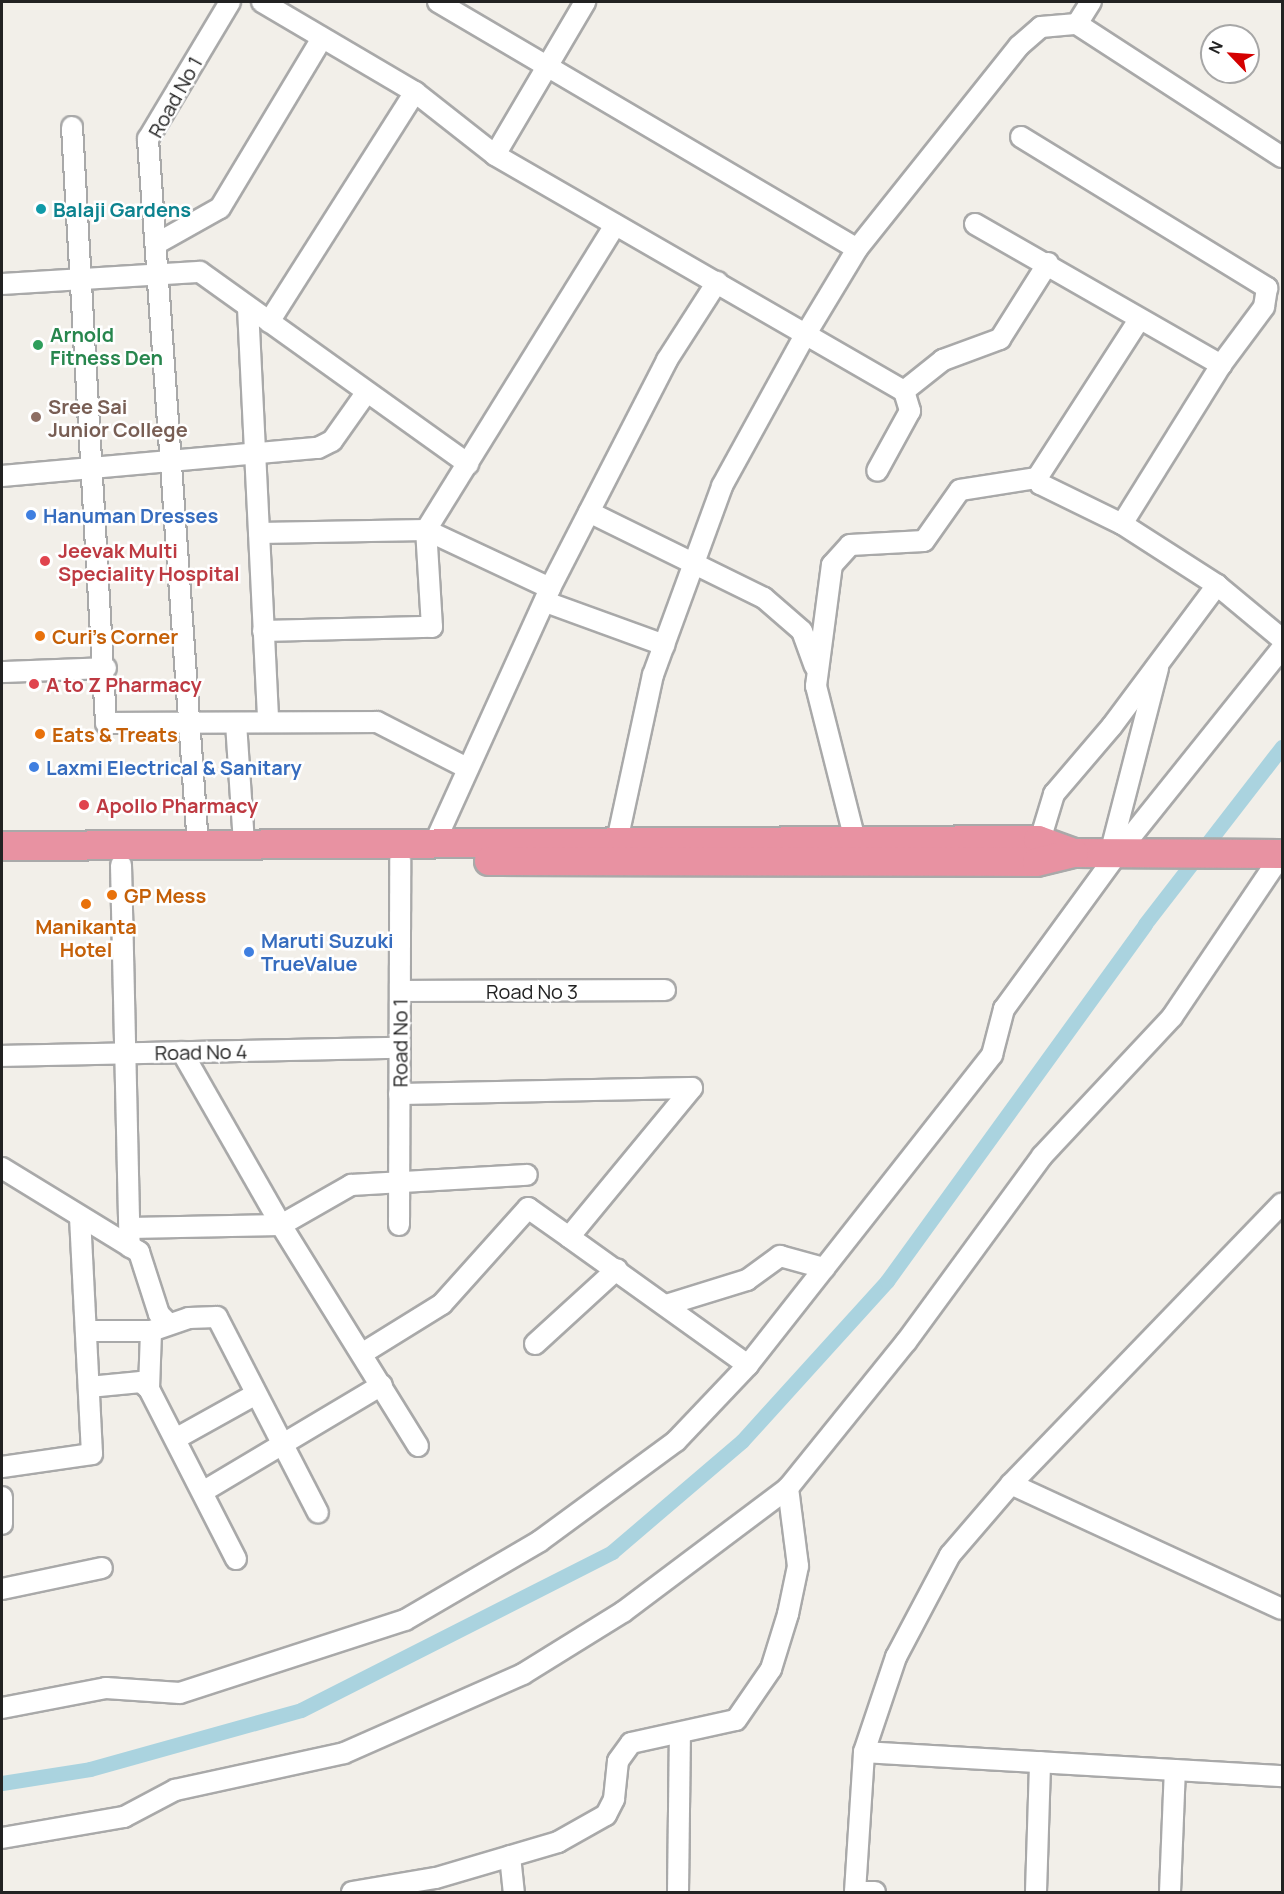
<!DOCTYPE html>
<html>
<head>
<meta charset="utf-8">
<style>
	body { margin:0 }
	#map { position:relative; width:1284px; height:1894px; overflow:hidden; background:#f2efe9; font-family:Manrope,sans-serif }
	div>[style] { position:absolute }
	.canal>* { height:15px; margin:-7.5px; padding:0 7.5px; transform-origin:7.5px; border-radius:7.5px; background:#aad3df }
	.roads { filter:drop-shadow(2px 0 #a9a9a9) drop-shadow(-2px 0 #a9a9a9) drop-shadow(0 2px #a9a9a9) drop-shadow(0 -2px #a9a9a9) }
	.minor>* { height:20px; margin:-10px; padding:0 10px; transform-origin:10px; border-radius:10px; background:#fff }
	.highway>* { height:28px; margin:-14px; padding:0 14px; transform-origin:14px; border-radius:14px; background:#e892a2 }
	.dots>* { width:16px; height:16px; translate:-50% -50%; box-sizing:border-box; border:3px solid #fff; border-radius:50% }
	span { translate:-50% -50%; white-space:nowrap; text-align:center; line-height:1.15; -webkit-text-stroke:5px #fff; paint-order:stroke }
	.street-label { font-size:20px; color:#222 }
	.culture-label { font-size:20px; color:#0d838f; font-weight:700 }
	.left { translate:0 -50%; text-align:left }
	.leisure-label { font-size:20px; color:#27864d; font-weight:700 }
	.education-label { font-size:20px; color:#785e54; font-weight:700 }
	.shop-label { font-size:20px; color:#366cbe; font-weight:700 }
	.health-label { font-size:20px; color:#be3a42; font-weight:700 }
	.food-label { font-size:20px; color:#c56008; font-weight:700 }
	.frame { position:absolute; inset:0; border:3px solid #222; pointer-events:none }
	.north { position:absolute; left:1200px; top:24px; width:60px; height:60px; box-sizing:border-box; background:#fff; border:2px solid #a7a7a7; border-radius:50%; rotate:295deg; font-size:16px; font-weight:700; line-height:24px; text-align:center; color:#222 }
	.north::after { content:''; display:block; margin:auto; width:21px; height:27px; background:#d40000; clip-path:polygon(50% 0,100% 100%,50% 72%,0 100%) }
</style>
</head>
<body>
<div id="map">
	<div class="canal">
		<i style="left:2px;top:1783px;width:89px;rotate:-9deg"></i>
		<i style="left:90px;top:1769px;width:219px;rotate:-15.6deg"></i>
		<i style="left:301px;top:1710px;width:349px;rotate:-26.9deg"></i>
		<i style="left:612px;top:1552px;width:171px;rotate:-40.5deg"></i>
		<i style="left:742px;top:1441px;width:216px;rotate:-47.8deg"></i>
		<i style="left:887px;top:1281px;width:440px;rotate:-54.1deg"></i>
		<i style="left:1145px;top:924px;width:224px;rotate:-52.3deg"></i>
	</div>
	<div class="roads">
		<div class="minor">
			<i style="left:262px;top:2px;width:178px;rotate:30.5deg"></i>
			<i style="left:415px;top:92px;width:102px;rotate:38.2deg"></i>
			<i style="left:495px;top:155px;width:472px;rotate:30deg"></i>
			<i style="left:904px;top:391px;width:21px;rotate:73deg"></i>
			<i style="left:910px;top:411px;width:68px;rotate:118.8deg"></i>
			<i style="left:438px;top:2px;width:486px;rotate:30.5deg"></i>
			<i style="left:1077px;top:24px;width:244px;rotate:33deg"></i>
			<i style="left:72px;top:127px;width:597px;rotate:86.73deg"></i>
			<i style="left:106px;top:723px;width:271px;rotate:-0.2deg"></i>
			<i style="left:377px;top:722px;width:99px;rotate:27.1deg"></i>
			<i style="left:1021px;top:137px;width:289px;rotate:31.5deg"></i>
			<i style="left:1267px;top:288px;width:19px;rotate:99deg"></i>
			<i style="left:1264px;top:307px;width:72px;rotate:126.6deg"></i>
			<i style="left:1221px;top:365px;width:187px;rotate:121.9deg"></i>
			<i style="left:495px;top:155px;width:178px;rotate:-59.5deg"></i>
			<i style="left:975px;top:224px;width:284px;rotate:29.8deg"></i>
			<i style="left:156px;top:244px;width:73px;rotate:-29.4deg"></i>
			<i style="left:220px;top:208px;width:198px;rotate:-59deg"></i>
			<i style="left:2px;top:284px;width:198px;rotate:-3.5deg"></i>
			<i style="left:200px;top:272px;width:330px;rotate:35.6deg"></i>
			<i style="left:248px;top:308px;width:414px;rotate:87.2deg"></i>
			<i style="left:269px;top:322px;width:272px;rotate:-57.6deg"></i>
			<i style="left:904px;top:391px;width:50px;rotate:-38.5deg"></i>
			<i style="left:943px;top:360px;width:61px;rotate:-20.2deg"></i>
			<i style="left:1000px;top:339px;width:90px;rotate:-57.7deg"></i>
			<i style="left:2px;top:476px;width:317px;rotate:-5.1deg"></i>
			<i style="left:318px;top:448px;width:16px;rotate:-27deg"></i>
			<i style="left:332px;top:441px;width:59px;rotate:-54.7deg"></i>
			<i style="left:589px;top:512px;width:195px;rotate:26.2deg"></i>
			<i style="left:764px;top:598px;width:50px;rotate:41deg"></i>
			<i style="left:802px;top:631px;width:37px;rotate:70deg"></i>
			<i style="left:259px;top:533px;width:167px;rotate:-1deg"></i>
			<i style="left:426px;top:530px;width:137px;rotate:25.1deg"></i>
			<i style="left:1217px;top:585px;width:85px;rotate:39.7deg"></i>
			<i style="left:546px;top:602px;width:126px;rotate:20deg"></i>
			<i style="left:263px;top:631px;width:169px;rotate:-1.4deg"></i>
			<i style="left:432px;top:627px;width:97px;rotate:-93.5deg"></i>
			<i style="left:426px;top:530px;width:359px;rotate:-58.2deg"></i>
			<i style="left:2px;top:672px;width:104px;rotate:-2.2deg"></i>
			<i style="left:236px;top:723px;width:122px;rotate:86.2deg"></i>
			<i style="left:855px;top:840px;width:159px;rotate:-104.2deg"></i>
			<i style="left:816px;top:686px;width:122px;rotate:-82.5deg"></i>
			<i style="left:832px;top:565px;width:27px;rotate:-48deg"></i>
			<i style="left:850px;top:545px;width:74px;rotate:-3.1deg"></i>
			<i style="left:924px;top:541px;width:62px;rotate:-54.8deg"></i>
			<i style="left:960px;top:490px;width:78px;rotate:-8.9deg"></i>
			<i style="left:617px;top:841px;width:170px;rotate:-77.8deg"></i>
			<i style="left:653px;top:675px;width:201px;rotate:-69.9deg"></i>
			<i style="left:722px;top:486px;width:170px;rotate:-61.2deg"></i>
			<i style="left:804px;top:337px;width:103px;rotate:-58.9deg"></i>
			<i style="left:857px;top:249px;width:260px;rotate:-51.4deg"></i>
			<i style="left:1019px;top:46px;width:29px;rotate:-41deg"></i>
			<i style="left:1041px;top:27px;width:36px;rotate:-5deg"></i>
			<i style="left:1077px;top:24px;width:26px;rotate:-58deg"></i>
			<i style="left:435px;top:842px;width:279px;rotate:-65.6deg"></i>
			<i style="left:550px;top:588px;width:256px;rotate:-62.8deg"></i>
			<i style="left:667px;top:360px;width:93px;rotate:-57.3deg"></i>
			<i style="left:198px;top:846px;width:709px;rotate:-94.05deg"></i>
			<i style="left:148px;top:139px;width:160px;rotate:-59.1deg"></i>
			<i style="left:1037px;top:850px;width:59px;rotate:-73.1deg"></i>
			<i style="left:1054px;top:794px;width:89px;rotate:-49.5deg"></i>
			<i style="left:1112px;top:726px;width:176px;rotate:-53.3deg"></i>
			<i style="left:1217px;top:585px;width:113px;rotate:-147.3deg"></i>
			<i style="left:1122px;top:524px;width:91px;rotate:-154deg"></i>
			<i style="left:1040px;top:484px;width:7px;rotate:-117deg"></i>
			<i style="left:1037px;top:478px;width:188px;rotate:-57.2deg"></i>
			<i style="left:1110px;top:854px;width:192px;rotate:-75.5deg"></i>
			<i style="left:121px;top:865px;width:382px;rotate:88.7deg"></i>
			<i style="left:400px;top:991px;width:265px;rotate:-0.2deg"></i>
			<i style="left:182px;top:1052px;width:199px;rotate:60.2deg"></i>
			<i style="left:281px;top:1225px;width:260px;rotate:58.2deg"></i>
			<i style="left:2px;top:1056px;width:398px;rotate:-1.2deg"></i>
			<i style="left:692px;top:1088px;width:193px;rotate:129.5deg"></i>
			<i style="left:569px;top:1237px;width:220px;rotate:35.6deg"></i>
			<i style="left:399px;top:1094px;width:293px;rotate:-1.2deg"></i>
			<i style="left:2px;top:1168px;width:161px;rotate:31.5deg"></i>
			<i style="left:139px;top:1252px;width:65px;rotate:72.1deg"></i>
			<i style="left:159px;top:1314px;width:14px;rotate:45deg"></i>
			<i style="left:399px;top:1225px;width:365px;rotate:-89.8deg"></i>
			<i style="left:130px;top:1228px;width:151px;rotate:-1.1deg"></i>
			<i style="left:281px;top:1225px;width:81px;rotate:-29.7deg"></i>
			<i style="left:351px;top:1185px;width:176px;rotate:-3.3deg"></i>
			<i style="left:666px;top:1305px;width:85px;rotate:-17.2deg"></i>
			<i style="left:747px;top:1280px;width:41px;rotate:-36deg"></i>
			<i style="left:780px;top:1256px;width:46px;rotate:15.3deg"></i>
			<i style="left:87px;top:1331px;width:64px"></i>
			<i style="left:151px;top:1331px;width:40px;rotate:-18.9deg"></i>
			<i style="left:189px;top:1318px;width:28px;rotate:-2deg"></i>
			<i style="left:217px;top:1317px;width:220px;rotate:62.7deg"></i>
			<i style="left:535px;top:1344px;width:111px;rotate:-42.4deg"></i>
			<i style="left:363px;top:1353px;width:93px;rotate:-31.8deg"></i>
			<i style="left:442px;top:1304px;width:129px;rotate:-48.1deg"></i>
			<i style="left:528px;top:1208px;width:50px;rotate:35.3deg"></i>
			<i style="left:89px;top:1387px;width:52px;rotate:-5.5deg"></i>
			<i style="left:141px;top:1382px;width:11px;rotate:41deg"></i>
			<i style="left:149px;top:1389px;width:191px;rotate:62.9deg"></i>
			<i style="left:149px;top:1389px;width:58px;rotate:-88deg"></i>
			<i style="left:177px;top:1438px;width:90px;rotate:-29.1deg"></i>
			<i style="left:2px;top:1467px;width:91px;rotate:-8.2deg"></i>
			<i style="left:92px;top:1454px;width:237px;rotate:-92.9deg"></i>
			<i style="left:1011px;top:1484px;width:298px;rotate:24.8deg"></i>
			<i style="left:204px;top:1491px;width:207px;rotate:-30.8deg"></i>
			<i style="left:2px;top:1497px;width:27px;rotate:90deg"></i>
			<i style="left:2px;top:1589px;width:102px;rotate:-11.9deg"></i>
			<i style="left:2px;top:1708px;width:106px;rotate:-10.9deg"></i>
			<i style="left:106px;top:1688px;width:74px;rotate:3.9deg"></i>
			<i style="left:180px;top:1693px;width:237px;rotate:-18deg"></i>
			<i style="left:405px;top:1620px;width:156px;rotate:-30.3deg"></i>
			<i style="left:540px;top:1541px;width:169px;rotate:-36.3deg"></i>
			<i style="left:676px;top:1441px;width:105px;rotate:-46.5deg"></i>
			<i style="left:748px;top:1365px;width:395px;rotate:-51.8deg"></i>
			<i style="left:992px;top:1055px;width:48px;rotate:-75.4deg"></i>
			<i style="left:1004px;top:1009px;width:192px;rotate:-53.9deg"></i>
			<i style="left:1117px;top:854px;width:264px;rotate:-51.3deg"></i>
			<i style="left:864px;top:1752px;width:419px;rotate:3.3deg"></i>
			<i style="left:2px;top:1838px;width:124px;rotate:-9.8deg"></i>
			<i style="left:124px;top:1817px;width:58px;rotate:-27.9deg"></i>
			<i style="left:175px;top:1790px;width:173px;rotate:-12.3deg"></i>
			<i style="left:344px;top:1753px;width:196px;rotate:-23.8deg"></i>
			<i style="left:523px;top:1674px;width:118px;rotate:-31.8deg"></i>
			<i style="left:623px;top:1612px;width:206px;rotate:-36.9deg"></i>
			<i style="left:788px;top:1488px;width:188px;rotate:-51.1deg"></i>
			<i style="left:906px;top:1342px;width:230px;rotate:-53.8deg"></i>
			<i style="left:1042px;top:1156px;width:190px;rotate:-46.9deg"></i>
			<i style="left:1172px;top:1017px;width:197px;rotate:-56deg"></i>
			<i style="left:510px;top:1856px;width:36px;rotate:84deg"></i>
			<i style="left:352px;top:1892px;width:85px;rotate:-9.5deg"></i>
			<i style="left:436px;top:1878px;width:127px;rotate:-16.4deg"></i>
			<i style="left:558px;top:1842px;width:55px;rotate:-29.4deg"></i>
			<i style="left:606px;top:1815px;width:18px;rotate:-63deg"></i>
			<i style="left:614px;top:1799px;width:38px;rotate:-84deg"></i>
			<i style="left:618px;top:1761px;width:22px;rotate:-54deg"></i>
			<i style="left:631px;top:1743px;width:107px;rotate:-12.4deg"></i>
			<i style="left:736px;top:1720px;width:62px;rotate:-55.5deg"></i>
			<i style="left:771px;top:1669px;width:58px;rotate:-72.8deg"></i>
			<i style="left:788px;top:1614px;width:49px;rotate:-78.2deg"></i>
			<i style="left:798px;top:1566px;width:79px;rotate:-97.3deg"></i>
			<i style="left:678px;top:1892px;width:155px;rotate:-89.3deg"></i>
			<i style="left:855px;top:1892px;width:140px;rotate:-86.3deg"></i>
			<i style="left:864px;top:1752px;width:100px;rotate:-71.4deg"></i>
			<i style="left:896px;top:1657px;width:115px;rotate:-62.1deg"></i>
			<i style="left:950px;top:1555px;width:94px;rotate:-49.3deg"></i>
			<i style="left:1011px;top:1484px;width:390px;rotate:-46deg"></i>
			<i style="left:855px;top:1892px;width:20px"></i>
			<i style="left:1036px;top:1892px;width:130px;rotate:-88.2deg"></i>
			<i style="left:1170px;top:1892px;width:122px;rotate:-87.7deg"></i>
		</div>
		<div class="highway">
			<i style="left:2px;top:846px;width:1036px;rotate:-0.33deg"></i>
			<i style="left:1038px;top:840px;width:38px;rotate:20deg"></i>
			<i style="left:1074px;top:853px;width:208px;rotate:0.3deg"></i>
			<i style="left:489px;top:861px;width:548px;rotate:0.1deg"></i>
			<i style="left:1037px;top:862px;width:38px;rotate:-14deg"></i>
		</div>
	</div>
	<div class="dots">
		<i style="left:41px;top:209px;background:#0f9aa8"></i>
		<i style="left:38px;top:345px;background:#2e9e5b"></i>
		<i style="left:36px;top:417px;background:#8d6e63"></i>
		<i style="left:31px;top:515px;background:#3f7fe0"></i>
		<i style="left:45px;top:561px;background:#e0444e"></i>
		<i style="left:40px;top:636px;background:#e8710a"></i>
		<i style="left:34px;top:684px;background:#e0444e"></i>
		<i style="left:40px;top:734px;background:#e8710a"></i>
		<i style="left:34px;top:767px;background:#3f7fe0"></i>
		<i style="left:84px;top:805px;background:#e0444e"></i>
		<i style="left:112px;top:895px;background:#e8710a"></i>
		<i style="left:86px;top:904px;background:#e8710a"></i>
		<i style="left:249px;top:952px;background:#3f7fe0"></i>
	</div>
	<div class="street-label">
		<span style="left:175px;top:97px;rotate:-61deg">Road No 1</span>
		<span style="left:532px;top:991px">Road No 3</span>
		<span style="left:400px;top:1043px;rotate:-90deg">Road No 1</span>
		<span style="left:201px;top:1052px;rotate:-1deg">Road No 4</span>
	</div>
	<div class="culture-label">
		<span class="left" style="left:53px;top:209px">Balaji Gardens</span>
	</div>
	<div class="leisure-label">
		<span class="left" style="left:50px;top:346px">Arnold<br>Fitness Den</span>
	</div>
	<div class="education-label">
		<span class="left" style="left:48px;top:418px">Sree Sai<br>Junior College</span>
	</div>
	<div class="shop-label">
		<span class="left" style="left:43px;top:515px">Hanuman Dresses</span>
		<span class="left" style="left:46px;top:767px">Laxmi Electrical &amp; Sanitary</span>
		<span class="left" style="left:261px;top:952px">Maruti Suzuki<br>TrueValue</span>
	</div>
	<div class="health-label">
		<span class="left" style="left:58px;top:562px">Jeevak Multi<br>Speciality Hospital</span>
		<span class="left" style="left:46px;top:684px">A to Z Pharmacy</span>
		<span class="left" style="left:96px;top:805px">Apollo Pharmacy</span>
	</div>
	<div class="food-label">
		<span class="left" style="left:52px;top:636px">Curi's Corner</span>
		<span class="left" style="left:52px;top:734px">Eats &amp; Treats</span>
		<span class="left" style="left:124px;top:895px">GP Mess</span>
		<span style="left:86px;top:938px">Manikanta<br>Hotel</span>
	</div>
	<div class="frame"></div>
	<div class="north">N</div>
</div>
</body>
</html>
